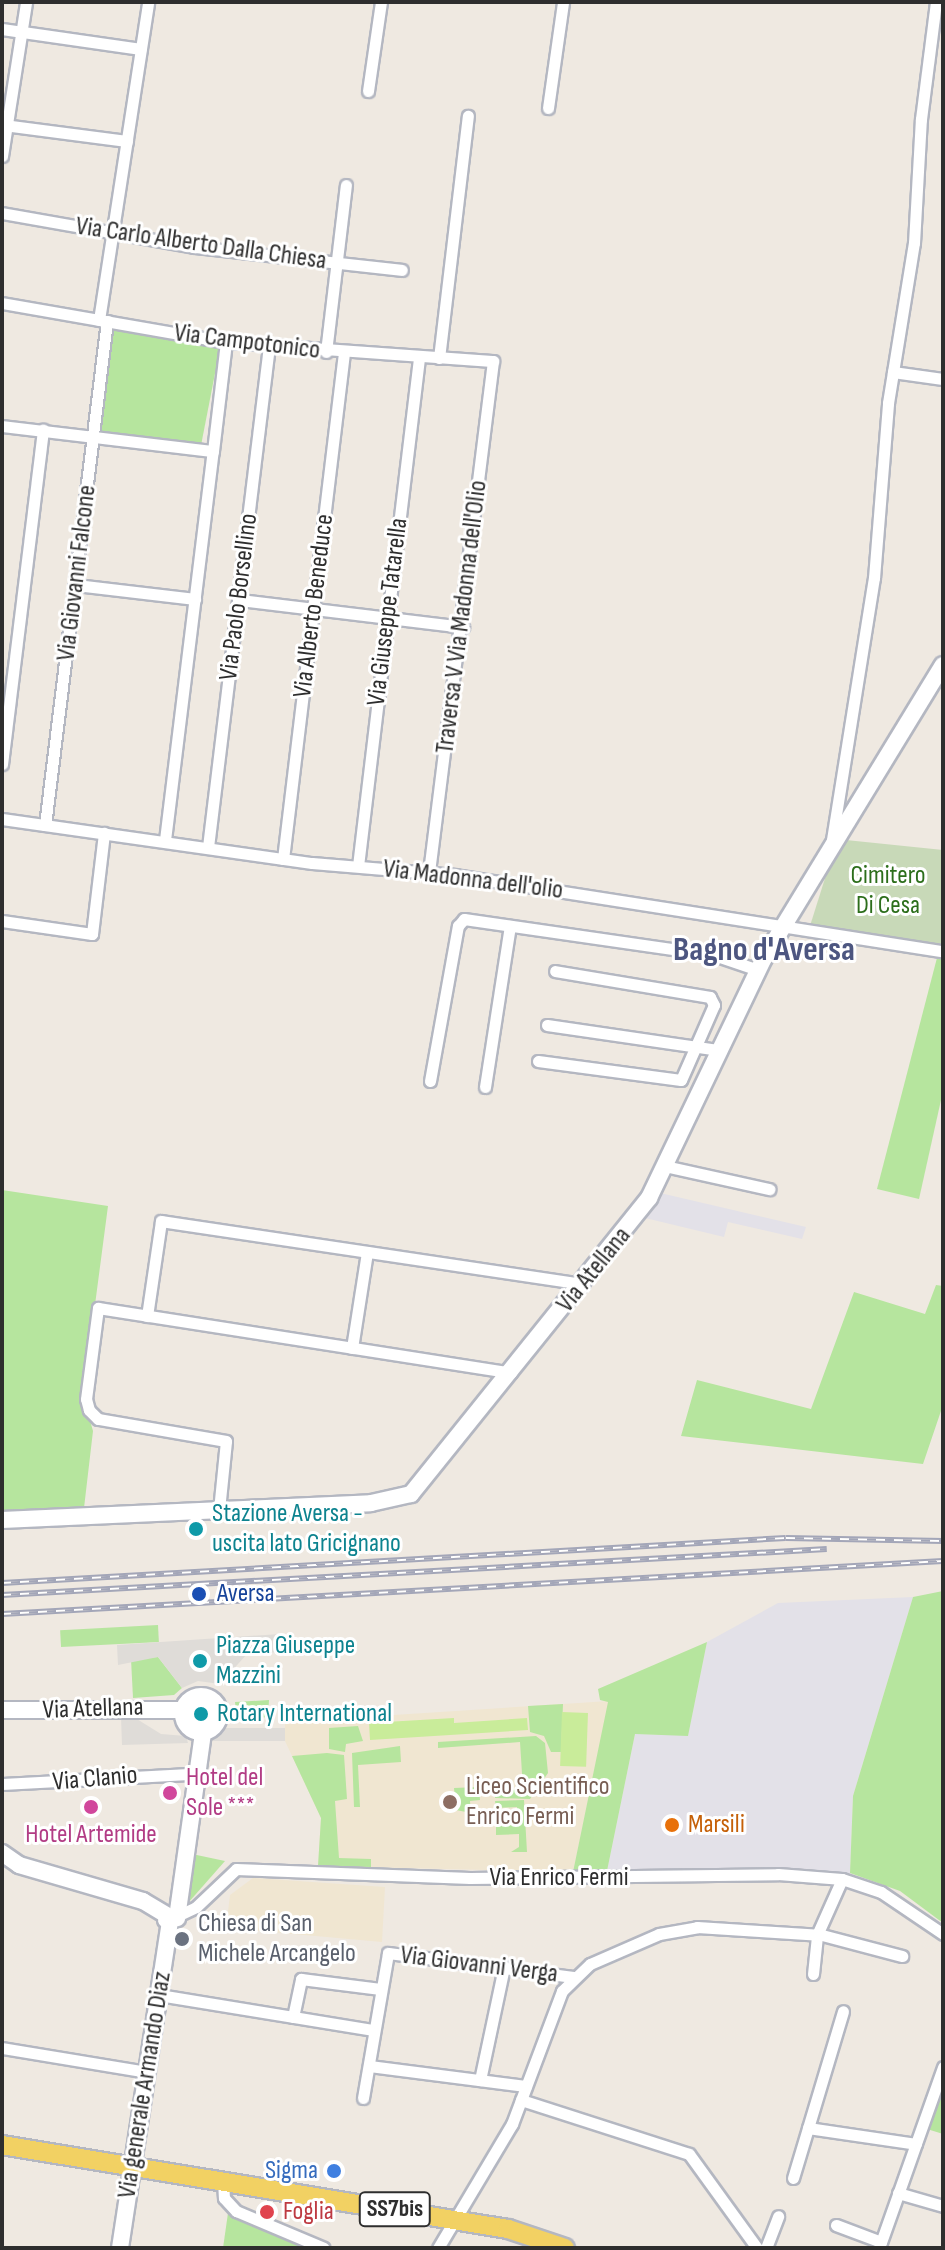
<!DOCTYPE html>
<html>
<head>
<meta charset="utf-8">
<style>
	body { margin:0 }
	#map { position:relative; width:945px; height:2250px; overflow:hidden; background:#efe9e1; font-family:"Sofia Sans Condensed",sans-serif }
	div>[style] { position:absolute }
	.industrial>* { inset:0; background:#e3e1e8 }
	.education>* { inset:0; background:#f0e6d1 }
	.green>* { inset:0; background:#b6e59e; transform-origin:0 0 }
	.cemetery>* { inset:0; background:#c8d9b8 }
	.pitch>* { inset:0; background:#c9ec9a; transform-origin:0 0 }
	.plaza>* { inset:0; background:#dfdcd8; transform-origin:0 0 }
	.roads { filter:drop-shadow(2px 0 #b4b7c1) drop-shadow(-2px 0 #b4b7c1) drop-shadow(0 2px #b4b7c1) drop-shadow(0 -2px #b4b7c1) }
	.minor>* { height:11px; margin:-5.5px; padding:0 5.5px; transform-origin:5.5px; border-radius:5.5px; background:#fff }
	.secondary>* { height:16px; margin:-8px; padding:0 8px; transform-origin:8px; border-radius:8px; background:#fff }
	.secondary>.ring { margin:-8px; padding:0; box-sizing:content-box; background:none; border:16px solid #fff; border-radius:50% }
	.primary>* { height:18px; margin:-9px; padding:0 9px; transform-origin:9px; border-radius:9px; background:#f2d163 }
	.rail>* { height:6px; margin-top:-3px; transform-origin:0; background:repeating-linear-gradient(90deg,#fff 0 9px,#a3a6b8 0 18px); box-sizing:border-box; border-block:2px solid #a3a6b8 }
	.dots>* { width:22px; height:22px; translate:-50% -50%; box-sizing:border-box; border:4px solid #fff; border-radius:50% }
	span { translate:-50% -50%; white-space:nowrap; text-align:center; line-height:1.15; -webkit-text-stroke:6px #fff; paint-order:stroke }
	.shield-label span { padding:2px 6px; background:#fff; border:2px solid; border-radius:6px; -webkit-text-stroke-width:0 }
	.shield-label { font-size:24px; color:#2e2e2e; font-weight:700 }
	.street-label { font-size:26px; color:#2e2e2e }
	.park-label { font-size:26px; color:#2c6e1b }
	.culture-label { font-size:26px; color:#0d838f }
	.left { translate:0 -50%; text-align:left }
	.transit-label { font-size:26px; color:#164399 }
	.hotel-label { font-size:26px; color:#b23c85 }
	.education-label { font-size:26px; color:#785e54 }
	.food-label { font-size:26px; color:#c56008 }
	.worship-label { font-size:26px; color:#5b616d }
	.shop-label { font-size:26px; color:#366cbe }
	.right { translate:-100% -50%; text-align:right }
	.health-label { font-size:26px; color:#be3a42 }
	.district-label { font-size:34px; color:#4d5680; font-weight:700 }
	.frame { position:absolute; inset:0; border:4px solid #2e2e2e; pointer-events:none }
</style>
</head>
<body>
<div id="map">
	<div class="industrial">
		<i style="clip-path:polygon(656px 1192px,806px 1227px,802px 1239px,728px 1222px,724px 1237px,641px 1217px)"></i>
		<i style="clip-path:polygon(913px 1597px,853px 1796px,850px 1873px,607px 1871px,635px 1734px,688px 1735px,707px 1642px,778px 1603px)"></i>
	</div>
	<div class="education">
		<i style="clip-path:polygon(609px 1701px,573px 1872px,318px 1866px,321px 1818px,285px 1741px,285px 1722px)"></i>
		<i style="clip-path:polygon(253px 1878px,385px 1887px,382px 1942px,226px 1928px,230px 1895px)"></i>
	</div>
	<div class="green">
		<i style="left:113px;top:327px;width:109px;height:106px;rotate:11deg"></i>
		<i style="clip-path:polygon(938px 954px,943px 954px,943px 1091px,919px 1199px,877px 1189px)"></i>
		<i style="clip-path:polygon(2px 1190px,108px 1206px,83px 1396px,93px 1431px,84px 1508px,2px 1511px)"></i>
		<i style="clip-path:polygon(936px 1285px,943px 1286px,943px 1405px,923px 1464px,681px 1436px,697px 1380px,811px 1409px,854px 1292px,925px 1314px)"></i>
		<i style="clip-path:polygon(943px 1591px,943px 1923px,900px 1891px,850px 1873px,853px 1796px,913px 1597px)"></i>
		<i style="left:158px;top:1625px;width:17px;height:98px;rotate:87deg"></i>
		<i style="clip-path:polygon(707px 1642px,688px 1736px,635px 1734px,607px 1871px,573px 1872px,608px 1702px,600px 1700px,598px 1689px)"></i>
		<i style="clip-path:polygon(158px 1657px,182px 1688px,174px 1695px,133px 1698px,131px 1659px)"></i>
		<i style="clip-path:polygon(269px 1700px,268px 1717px,237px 1720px,235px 1702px)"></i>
		<i style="clip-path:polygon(563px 1704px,561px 1752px,551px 1752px,544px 1736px,530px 1732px,528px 1706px)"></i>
		<i style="clip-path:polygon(358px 1726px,363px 1741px,346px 1744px,345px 1752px,329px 1749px,329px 1728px)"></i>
		<i style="clip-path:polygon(536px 1736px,545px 1743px,548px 1773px,530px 1799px,495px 1798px,495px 1791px,523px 1789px,520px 1742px,438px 1748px,438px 1742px)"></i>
		<i style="clip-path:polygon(400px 1746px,401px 1762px,358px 1765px,360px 1807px,354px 1807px,352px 1753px)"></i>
		<i style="clip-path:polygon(327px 1753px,344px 1755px,347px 1799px,335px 1801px,339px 1858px,371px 1859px,371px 1867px,318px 1866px,321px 1818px,292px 1756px)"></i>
		<i style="clip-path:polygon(479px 1787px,480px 1800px,470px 1801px,471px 1813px,456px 1810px,454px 1788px)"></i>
		<i style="clip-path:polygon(524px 1800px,527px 1852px,511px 1852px,519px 1847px,519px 1834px,496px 1835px,496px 1823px,512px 1822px,518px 1818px,517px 1807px,496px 1808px,495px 1801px)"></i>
		<i style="clip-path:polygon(192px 1854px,225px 1861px,188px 1903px,184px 1903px)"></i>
		<i style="clip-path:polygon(943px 2082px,943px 2134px,927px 2129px)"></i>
		<i style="clip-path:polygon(228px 2213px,316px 2248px,223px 2248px)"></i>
	</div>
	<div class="cemetery">
		<i style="clip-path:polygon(846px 840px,943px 850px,943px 944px,809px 929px,827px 872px)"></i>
	</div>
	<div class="pitch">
		<i style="left:562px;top:1712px;width:26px;height:54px;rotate:2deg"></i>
		<i style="clip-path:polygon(454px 1718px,454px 1723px,527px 1718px,528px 1730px,370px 1740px,369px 1723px)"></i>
	</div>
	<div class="plaza">
		<i style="clip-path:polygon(280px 1634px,281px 1652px,247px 1654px,220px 1684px,198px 1681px,182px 1688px,158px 1657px,118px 1665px,117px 1645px)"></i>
		<i style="clip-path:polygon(132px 1716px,161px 1734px,186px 1736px,188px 1743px,122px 1745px,121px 1717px)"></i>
		<i style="left:285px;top:1728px;width:13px;height:73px;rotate:90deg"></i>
	</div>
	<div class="roads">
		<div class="minor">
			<i style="left:2px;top:29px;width:140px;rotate:8.2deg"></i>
			<i style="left:368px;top:91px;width:90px;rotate:-81.7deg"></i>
			<i style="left:548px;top:108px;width:107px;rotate:-81.9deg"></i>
			<i style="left:3px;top:125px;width:125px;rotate:7.4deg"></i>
			<i style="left:2px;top:156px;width:156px;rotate:-81.1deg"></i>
			<i style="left:2px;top:213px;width:195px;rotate:10deg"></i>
			<i style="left:194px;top:247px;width:209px;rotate:6.3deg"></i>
			<i style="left:2px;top:303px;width:227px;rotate:9.9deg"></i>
			<i style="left:226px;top:342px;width:268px;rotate:4.1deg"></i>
			<i style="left:493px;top:361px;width:515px;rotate:97.14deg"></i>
			<i style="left:99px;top:320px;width:322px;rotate:-81.2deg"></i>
			<i style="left:326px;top:352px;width:168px;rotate:-83.2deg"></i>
			<i style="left:439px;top:358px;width:244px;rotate:-83.2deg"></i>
			<i style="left:893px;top:372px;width:50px;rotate:8deg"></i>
			<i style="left:2px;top:426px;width:212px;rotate:6.8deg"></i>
			<i style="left:213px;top:451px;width:110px;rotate:-83.2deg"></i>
			<i style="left:76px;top:585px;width:120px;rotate:6.7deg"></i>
			<i style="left:240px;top:600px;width:225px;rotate:6.9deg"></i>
			<i style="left:2px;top:764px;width:337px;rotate:-83deg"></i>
			<i style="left:2px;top:819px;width:313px;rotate:8.1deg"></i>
			<i style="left:312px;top:863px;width:144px;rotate:4.8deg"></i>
			<i style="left:455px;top:875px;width:494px;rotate:8.9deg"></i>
			<i style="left:45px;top:825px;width:508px;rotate:-82.99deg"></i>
			<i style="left:165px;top:840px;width:392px;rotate:-83deg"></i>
			<i style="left:831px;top:846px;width:271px;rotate:-80.9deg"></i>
			<i style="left:874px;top:578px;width:176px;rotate:-85.4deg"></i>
			<i style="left:888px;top:403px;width:162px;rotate:-80.8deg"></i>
			<i style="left:914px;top:243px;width:124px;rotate:-86.8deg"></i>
			<i style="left:921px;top:119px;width:118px;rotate:-82.7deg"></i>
			<i style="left:208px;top:847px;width:505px;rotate:-83.06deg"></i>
			<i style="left:283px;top:859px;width:510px;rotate:-83.13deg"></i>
			<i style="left:358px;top:866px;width:512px;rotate:-83.15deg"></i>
			<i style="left:2px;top:921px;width:91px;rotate:8.2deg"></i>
			<i style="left:92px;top:934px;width:102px;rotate:-83.2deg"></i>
			<i style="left:547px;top:1025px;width:174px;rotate:8.3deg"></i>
			<i style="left:538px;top:1061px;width:144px;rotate:7.6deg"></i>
			<i style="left:681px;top:1080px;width:82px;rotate:-66.3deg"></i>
			<i style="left:714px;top:1005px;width:9px;rotate:-117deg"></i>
			<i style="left:710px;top:997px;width:157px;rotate:-170.5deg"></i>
			<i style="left:430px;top:1081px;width:158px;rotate:-79.8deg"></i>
			<i style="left:458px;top:926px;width:9px;rotate:-49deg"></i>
			<i style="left:464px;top:919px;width:253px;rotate:8.2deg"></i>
			<i style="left:714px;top:955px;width:46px;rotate:18.8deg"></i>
			<i style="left:485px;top:1087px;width:163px;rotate:-81.2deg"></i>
			<i style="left:665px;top:1166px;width:107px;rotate:12.5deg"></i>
			<i style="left:147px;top:1316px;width:96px;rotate:-81.6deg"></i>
			<i style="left:161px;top:1221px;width:427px;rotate:8.5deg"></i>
			<i style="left:352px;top:1348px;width:97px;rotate:-81.1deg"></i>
			<i style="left:219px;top:1510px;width:69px;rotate:-84.2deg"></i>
			<i style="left:226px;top:1441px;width:130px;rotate:-170.2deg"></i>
			<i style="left:98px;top:1419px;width:13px;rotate:-135deg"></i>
			<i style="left:89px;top:1410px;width:11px;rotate:-105deg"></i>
			<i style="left:86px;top:1399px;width:92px;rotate:-82.5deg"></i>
			<i style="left:98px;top:1308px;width:418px;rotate:8.9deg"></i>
			<i style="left:2px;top:1784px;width:186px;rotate:-3.1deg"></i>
			<i style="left:177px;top:1916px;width:21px;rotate:-25deg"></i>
			<i style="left:196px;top:1907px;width:55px;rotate:-43.5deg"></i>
			<i style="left:236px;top:1869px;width:234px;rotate:2.2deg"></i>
			<i style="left:470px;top:1878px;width:308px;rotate:-0.7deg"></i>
			<i style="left:778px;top:1874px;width:64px;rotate:4.5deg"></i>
			<i style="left:842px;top:1879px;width:41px;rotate:18.4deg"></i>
			<i style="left:881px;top:1892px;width:75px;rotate:34.1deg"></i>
			<i style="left:813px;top:1974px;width:39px;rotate:-84deg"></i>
			<i style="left:817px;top:1935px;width:61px;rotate:-65.9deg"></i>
			<i style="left:159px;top:1995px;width:216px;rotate:9.3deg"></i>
			<i style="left:293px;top:2017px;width:39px;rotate:-78deg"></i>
			<i style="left:301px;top:1979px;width:80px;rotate:7.2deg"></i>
			<i style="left:2px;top:2048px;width:147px;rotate:9.4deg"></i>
			<i style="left:369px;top:2066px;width:158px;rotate:7.3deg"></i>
			<i style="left:480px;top:2080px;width:116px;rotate:-78deg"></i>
			<i style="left:363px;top:2098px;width:147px;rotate:-80.2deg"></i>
			<i style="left:388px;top:1953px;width:187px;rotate:7.4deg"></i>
			<i style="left:521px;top:2100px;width:176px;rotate:17.8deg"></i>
			<i style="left:689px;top:2154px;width:116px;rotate:54.1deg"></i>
			<i style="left:808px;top:2128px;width:109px;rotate:8.4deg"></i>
			<i style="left:793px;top:2178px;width:174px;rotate:-73.3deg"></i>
			<i style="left:223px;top:2180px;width:18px;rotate:87deg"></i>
			<i style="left:224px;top:2198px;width:18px;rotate:47deg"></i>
			<i style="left:236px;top:2211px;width:95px;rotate:22.8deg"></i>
			<i style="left:898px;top:2193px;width:47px;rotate:16.1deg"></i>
			<i style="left:836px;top:2225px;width:48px;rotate:20.7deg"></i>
			<i style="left:438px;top:2248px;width:144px;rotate:-59.2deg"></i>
			<i style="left:512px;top:2124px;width:142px;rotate:-69.4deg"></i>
			<i style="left:562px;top:1991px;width:39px;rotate:-44deg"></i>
			<i style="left:590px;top:1964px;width:75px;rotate:-23.5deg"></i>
			<i style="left:659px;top:1934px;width:39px;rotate:-10deg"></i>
			<i style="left:697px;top:1927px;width:125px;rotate:3.7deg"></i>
			<i style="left:822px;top:1935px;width:83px;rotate:14.7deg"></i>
			<i style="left:766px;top:2248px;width:34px;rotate:-69deg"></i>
			<i style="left:879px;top:2248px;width:192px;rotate:-70.5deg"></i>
		</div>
		<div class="secondary">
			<i style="left:2px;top:1520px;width:369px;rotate:-2.6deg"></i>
			<i style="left:371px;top:1503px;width:41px;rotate:-12.7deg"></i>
			<i style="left:411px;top:1494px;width:380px;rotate:-51.2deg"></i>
			<i style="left:649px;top:1198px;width:266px;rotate:-64.4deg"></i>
			<i style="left:764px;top:958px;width:343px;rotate:-58.6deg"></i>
			<i class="ring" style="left:183px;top:1696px;width:20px;height:20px"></i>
			<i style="left:2px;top:1710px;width:182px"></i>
			<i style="left:2px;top:1853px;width:21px;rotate:35deg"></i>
			<i style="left:19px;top:1865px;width:129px;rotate:16.2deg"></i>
			<i style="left:143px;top:1901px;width:27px;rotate:31deg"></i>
			<i style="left:166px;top:1920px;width:11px;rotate:-10deg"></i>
			<i style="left:177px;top:1918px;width:188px;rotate:-82deg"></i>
			<i style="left:120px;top:2248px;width:329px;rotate:-81.3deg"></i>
		</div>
		<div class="primary">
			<i style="left:2px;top:2145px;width:513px;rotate:9.43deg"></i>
			<i style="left:508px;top:2229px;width:60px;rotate:18.4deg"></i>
		</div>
	</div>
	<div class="rail">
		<i style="left:2px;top:1583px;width:785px;rotate:-3.29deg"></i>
		<i style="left:786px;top:1538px;width:157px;rotate:1.1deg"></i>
		<i style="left:2px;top:1595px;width:826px;rotate:-3.19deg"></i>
		<i style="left:2px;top:1614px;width:942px;rotate:-3.22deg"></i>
	</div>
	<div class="dots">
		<i style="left:196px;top:1529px;background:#0f9aa8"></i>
		<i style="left:199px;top:1594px;background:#1a4fb4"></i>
		<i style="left:200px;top:1661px;background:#0f9aa8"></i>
		<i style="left:201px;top:1714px;background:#0f9aa8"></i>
		<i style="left:170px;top:1793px;background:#d1479c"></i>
		<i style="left:450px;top:1802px;background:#8d6e63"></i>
		<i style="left:91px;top:1807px;background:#d1479c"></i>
		<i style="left:672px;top:1825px;background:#e8710a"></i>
		<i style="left:182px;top:1939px;background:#6b7280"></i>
		<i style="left:334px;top:2171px;background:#3f7fe0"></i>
		<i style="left:267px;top:2212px;background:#e0444e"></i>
	</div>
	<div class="shield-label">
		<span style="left:395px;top:2209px">SS7bis</span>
	</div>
	<div class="street-label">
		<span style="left:201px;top:244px;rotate:8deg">Via Carlo Alberto Dalla Chiesa</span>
		<span style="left:247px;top:342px;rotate:7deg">Via Campotonico</span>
		<span style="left:77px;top:573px;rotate:-83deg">Via Giovanni Falcone</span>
		<span style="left:239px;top:597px;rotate:-83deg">Via Paolo Borsellino</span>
		<span style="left:314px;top:606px;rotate:-83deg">Via Alberto Beneduce</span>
		<span style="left:388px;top:612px;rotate:-83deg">Via Giuseppe Tatarella</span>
		<span style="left:462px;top:617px;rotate:-83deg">Traversa V Via Madonna dell'Olio</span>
		<span style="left:473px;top:880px;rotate:7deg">Via Madonna dell'olio</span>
		<span style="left:594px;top:1270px;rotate:-51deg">Via Atellana</span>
		<span style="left:93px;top:1709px;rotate:-2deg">Via Atellana</span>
		<span style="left:95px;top:1779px;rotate:-5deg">Via Clanio</span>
		<span style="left:559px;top:1878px">Via Enrico Fermi</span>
		<span style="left:479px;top:1965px;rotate:7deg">Via Giovanni Verga</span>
		<span style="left:145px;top:2085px;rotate:-81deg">Via generale Armando Diaz</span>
	</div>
	<div class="park-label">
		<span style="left:888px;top:891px">Cimitero<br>Di Cesa</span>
	</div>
	<div class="culture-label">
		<span class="left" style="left:212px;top:1529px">Stazione Aversa -<br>uscita lato Gricignano</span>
		<span class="left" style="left:216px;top:1661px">Piazza Giuseppe<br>Mazzini</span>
		<span class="left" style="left:217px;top:1714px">Rotary International</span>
	</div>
	<div class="transit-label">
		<span class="left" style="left:217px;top:1594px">Aversa</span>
	</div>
	<div class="hotel-label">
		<span class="left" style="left:186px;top:1793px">Hotel del<br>Sole ***</span>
		<span style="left:91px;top:1835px">Hotel Artemide</span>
	</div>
	<div class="education-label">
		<span class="left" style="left:466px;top:1802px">Liceo Scientifico<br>Enrico Fermi</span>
	</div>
	<div class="food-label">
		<span class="left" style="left:688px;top:1825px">Marsili</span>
	</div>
	<div class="worship-label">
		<span class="left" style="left:198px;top:1939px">Chiesa di San<br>Michele Arcangelo</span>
	</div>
	<div class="shop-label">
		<span class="right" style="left:318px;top:2171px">Sigma</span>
	</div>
	<div class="health-label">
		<span class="left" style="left:283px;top:2212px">Foglia</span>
	</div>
	<div class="district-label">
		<span style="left:764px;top:950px">Bagno d'Aversa</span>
	</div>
	<div class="frame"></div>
</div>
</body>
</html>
